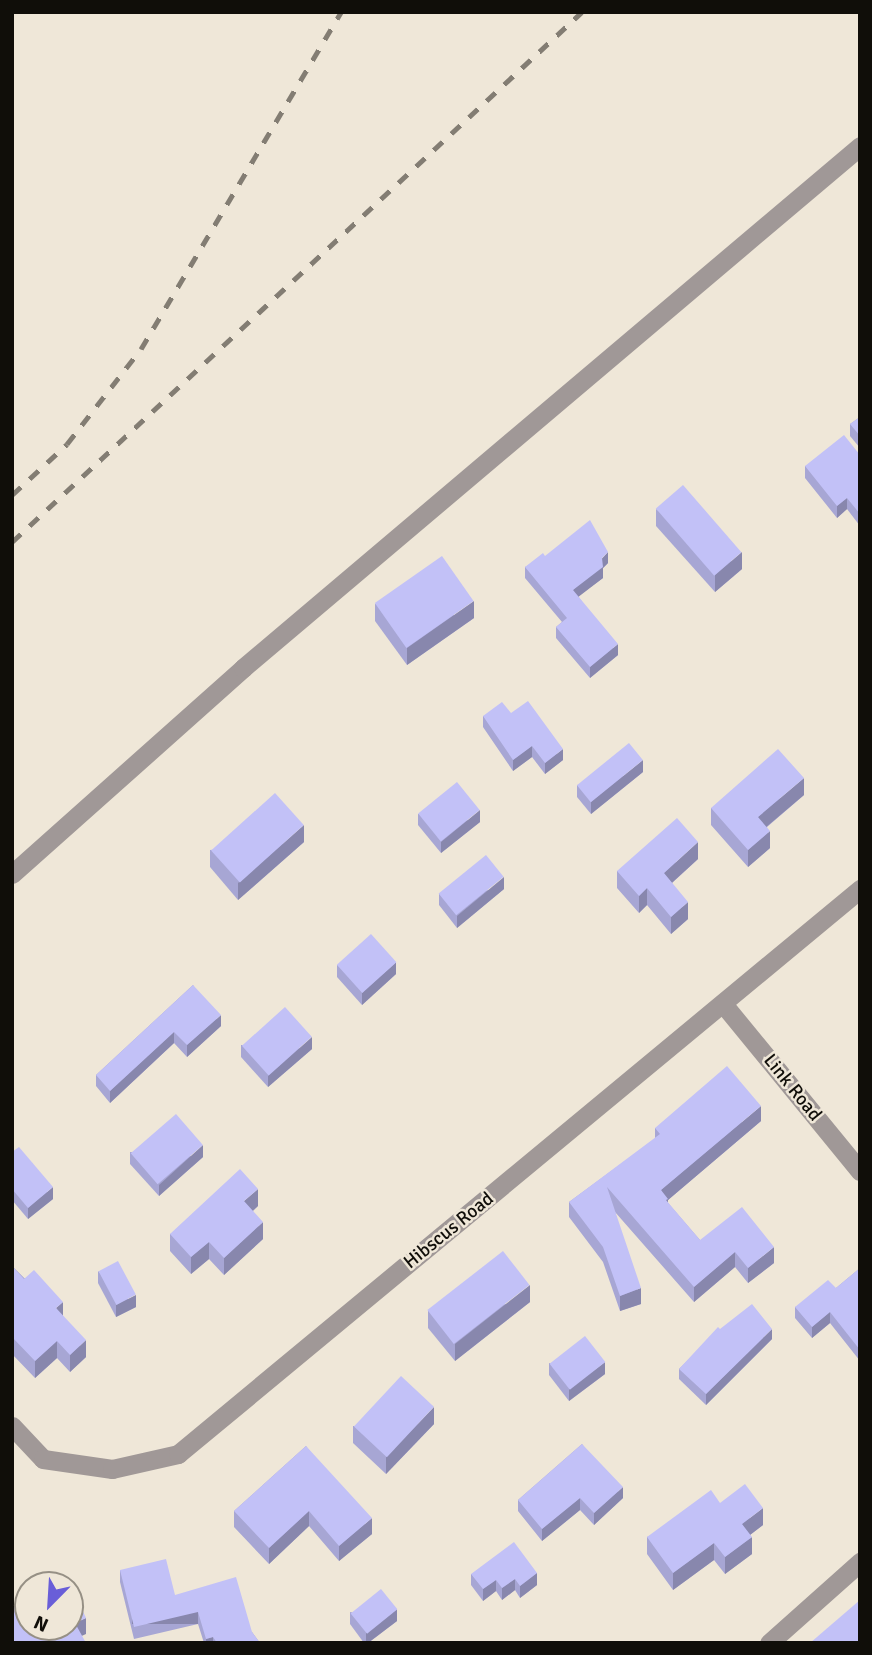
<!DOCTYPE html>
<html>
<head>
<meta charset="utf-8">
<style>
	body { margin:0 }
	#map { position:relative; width:872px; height:1655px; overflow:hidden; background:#efe7d8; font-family:Signika,sans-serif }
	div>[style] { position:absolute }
	.minor>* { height:19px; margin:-9.5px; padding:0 9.5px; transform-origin:9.5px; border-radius:9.5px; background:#a09897 }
	.tertiary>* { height:19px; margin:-9.5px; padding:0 9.5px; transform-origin:9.5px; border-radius:9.5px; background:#a09897 }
	.rail>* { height:5px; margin-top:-2.5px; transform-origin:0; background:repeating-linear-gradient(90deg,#837d73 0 12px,transparent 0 24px) }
	.wall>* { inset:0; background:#a7a6d4 }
	.shaded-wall>* { inset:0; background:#8887ad; transform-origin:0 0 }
	.building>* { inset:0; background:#c2c1f7; transform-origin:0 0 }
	span { translate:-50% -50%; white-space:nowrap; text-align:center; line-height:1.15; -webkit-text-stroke:5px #efe7d8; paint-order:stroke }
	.street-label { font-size:19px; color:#100e09 }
	.frame { position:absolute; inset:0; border:14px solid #100e09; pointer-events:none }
	.north { position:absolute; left:14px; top:1571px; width:70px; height:70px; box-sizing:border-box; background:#efe7d8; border:2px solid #969085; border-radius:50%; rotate:204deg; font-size:19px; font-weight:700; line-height:28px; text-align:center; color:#100e09 }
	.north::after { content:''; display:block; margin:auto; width:24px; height:32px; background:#695ed8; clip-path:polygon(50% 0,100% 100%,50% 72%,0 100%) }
</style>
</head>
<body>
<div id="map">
	<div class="minor">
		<i style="left:724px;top:1005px;width:215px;rotate:50.7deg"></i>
		<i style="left:12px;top:1426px;width:45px;rotate:46.8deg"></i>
		<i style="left:43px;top:1459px;width:70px;rotate:8.2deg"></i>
		<i style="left:112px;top:1469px;width:68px;rotate:-12.8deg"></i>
		<i style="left:178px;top:1454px;width:886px;rotate:-39.64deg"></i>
		<i style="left:769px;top:1643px;width:122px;rotate:-41.7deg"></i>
	</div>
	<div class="tertiary">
		<i style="left:12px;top:874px;width:310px;rotate:-41.7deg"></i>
		<i style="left:243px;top:668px;width:808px;rotate:-40.23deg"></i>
	</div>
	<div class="rail">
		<i style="left:12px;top:495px;width:75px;rotate:-42.8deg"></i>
		<i style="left:67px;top:444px;width:120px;rotate:-52.1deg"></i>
		<i style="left:141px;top:349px;width:392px;rotate:-59.3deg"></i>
		<i style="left:12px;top:542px;width:778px;rotate:-42.92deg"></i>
	</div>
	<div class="wall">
		<i style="clip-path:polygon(860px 417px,860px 448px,850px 436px,850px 424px)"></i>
		<i style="clip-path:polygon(860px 455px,860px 526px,847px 509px,837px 518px,805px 478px,805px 466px)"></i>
		<i style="clip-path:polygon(656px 509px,742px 569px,715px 592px,656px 526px)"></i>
		<i style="clip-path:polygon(545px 556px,608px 563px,603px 568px,603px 578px,578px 596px,618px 655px,590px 678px,556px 638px,556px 627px,562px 622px,525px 578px,525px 567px)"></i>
		<i style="clip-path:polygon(375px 604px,474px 618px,407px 665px,375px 621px)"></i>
		<i style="clip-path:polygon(511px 713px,563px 760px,545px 774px,532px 757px,513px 771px,483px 727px,483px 716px)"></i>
		<i style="clip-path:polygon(643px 772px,591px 814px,577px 797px,577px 785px)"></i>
		<i style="clip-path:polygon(804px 795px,767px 827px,770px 848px,748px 867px,711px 825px,711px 808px)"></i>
		<i style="clip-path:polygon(418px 814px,480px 822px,441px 853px,418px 825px)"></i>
		<i style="clip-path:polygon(304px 842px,238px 900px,210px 867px,210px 850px)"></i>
		<i style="clip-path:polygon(698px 859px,672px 883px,688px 919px,671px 934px,647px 905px,639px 913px,617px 888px,617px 871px)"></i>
		<i style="clip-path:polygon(504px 889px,457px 928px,439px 905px,439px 894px)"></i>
		<i style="clip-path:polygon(337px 965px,396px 974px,362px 1005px,337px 977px)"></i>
		<i style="clip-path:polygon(193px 985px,221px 1026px,187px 1057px,174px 1043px,110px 1103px,96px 1086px,96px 1075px)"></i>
		<i style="clip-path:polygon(241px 1045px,312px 1049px,268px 1087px,241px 1057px)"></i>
		<i style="clip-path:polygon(761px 1121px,668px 1200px,668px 1203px,700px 1240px,774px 1263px,748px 1283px,735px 1267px,694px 1302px,615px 1212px,641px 1304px,620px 1311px,603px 1262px,569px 1217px,569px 1202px,655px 1139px,655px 1128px)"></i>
		<i style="clip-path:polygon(12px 1152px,53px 1199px,28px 1219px,12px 1200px)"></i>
		<i style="clip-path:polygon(130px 1152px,203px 1157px,159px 1196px,130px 1164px)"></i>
		<i style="clip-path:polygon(258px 1206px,253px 1211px,263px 1239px,224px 1275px,209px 1259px,191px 1274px,170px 1251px,170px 1234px)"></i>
		<i style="clip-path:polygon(12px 1266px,63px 1316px,86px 1357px,70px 1372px,57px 1358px,35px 1378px,12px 1354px)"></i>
		<i style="clip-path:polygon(860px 1268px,860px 1361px,830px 1323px,812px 1338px,795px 1318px,795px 1307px,836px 1288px)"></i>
		<i style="clip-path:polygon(98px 1271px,136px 1307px,116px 1317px,98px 1283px)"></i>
		<i style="clip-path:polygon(530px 1302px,455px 1361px,428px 1328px,428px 1311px)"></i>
		<i style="clip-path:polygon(720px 1329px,772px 1339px,706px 1405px,679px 1379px,679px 1369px)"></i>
		<i style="clip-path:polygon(549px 1363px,605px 1374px,569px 1401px,549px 1375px)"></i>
		<i style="clip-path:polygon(434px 1424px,386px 1474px,353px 1443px,353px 1426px)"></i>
		<i style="clip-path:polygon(582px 1444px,623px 1498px,594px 1525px,580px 1510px,542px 1541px,518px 1511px,518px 1500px)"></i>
		<i style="clip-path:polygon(306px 1446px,372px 1534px,339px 1561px,309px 1526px,269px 1564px,234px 1527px,234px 1511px)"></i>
		<i style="clip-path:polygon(720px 1503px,763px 1525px,750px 1535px,752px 1554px,725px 1574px,714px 1560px,673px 1590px,647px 1554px,647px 1537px)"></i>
		<i style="clip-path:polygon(120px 1570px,252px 1632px,260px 1643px,204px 1643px,198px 1624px,134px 1639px,120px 1582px)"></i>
		<i style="clip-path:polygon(537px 1573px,537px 1585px,520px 1598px,515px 1590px,502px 1600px,496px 1591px,483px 1601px,471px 1585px,471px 1574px)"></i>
		<i style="clip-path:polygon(350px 1612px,397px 1621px,368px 1643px,364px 1643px,350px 1624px)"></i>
	</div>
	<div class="shaded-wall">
		<i style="clip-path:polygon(847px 498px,847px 509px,837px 518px,837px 506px)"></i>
		<i style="clip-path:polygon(608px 552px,608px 563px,603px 568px,603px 578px,573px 601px,573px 590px)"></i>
		<i style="clip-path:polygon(742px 552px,742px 569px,715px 592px,715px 575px)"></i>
		<i style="clip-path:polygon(474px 601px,474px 618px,407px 665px,407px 648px)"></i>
		<i style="clip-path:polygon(618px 644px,618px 655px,590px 678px,590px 667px)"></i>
		<i style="clip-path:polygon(532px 746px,532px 757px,513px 771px,513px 760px)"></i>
		<i style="clip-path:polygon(563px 749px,563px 760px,545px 774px,545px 763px)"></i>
		<i style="clip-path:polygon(643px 760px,643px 772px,591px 814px,591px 802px)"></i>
		<i style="clip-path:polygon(804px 778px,804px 795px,758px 834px,758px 817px)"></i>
		<i style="clip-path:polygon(480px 810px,480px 822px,441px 853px,441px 842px)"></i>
		<i style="clip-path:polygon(304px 825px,304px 842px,238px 900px,238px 883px)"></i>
		<i style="clip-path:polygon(770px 831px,770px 848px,748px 867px,748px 850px)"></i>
		<i style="clip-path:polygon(698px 842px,698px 859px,664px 890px,664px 873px)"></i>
		<i style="clip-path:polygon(504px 877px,504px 889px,457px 928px,457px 916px)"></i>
		<i style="clip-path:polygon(647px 888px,647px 905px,639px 913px,639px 896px)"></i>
		<i style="clip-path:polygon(688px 902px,688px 919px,671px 934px,671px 917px)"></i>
		<i style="clip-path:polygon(396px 962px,396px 974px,362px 1005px,362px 993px)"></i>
		<i style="clip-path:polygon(221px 1015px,221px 1026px,187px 1057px,187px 1045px)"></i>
		<i style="clip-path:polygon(174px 1032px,174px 1043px,110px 1103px,110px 1091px)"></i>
		<i style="clip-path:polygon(312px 1037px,312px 1049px,268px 1087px,268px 1076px)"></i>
		<i style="clip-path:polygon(761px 1106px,761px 1121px,668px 1200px,668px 1214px,661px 1190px)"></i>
		<i style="clip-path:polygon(203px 1145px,203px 1157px,159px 1196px,159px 1185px)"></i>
		<i style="clip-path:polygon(53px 1187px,53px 1199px,28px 1219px,28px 1208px)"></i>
		<i style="clip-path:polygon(258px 1189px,258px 1206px,244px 1218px,244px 1201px)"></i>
		<i style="clip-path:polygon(263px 1222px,263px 1239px,224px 1275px,224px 1258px)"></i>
		<i style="clip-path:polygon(209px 1242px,209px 1259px,191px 1274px,191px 1257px)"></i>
		<i style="clip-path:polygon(774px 1247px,774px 1263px,748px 1283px,748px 1268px)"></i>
		<i style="clip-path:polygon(735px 1252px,735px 1267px,694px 1302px,694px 1287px)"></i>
		<i style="clip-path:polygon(530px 1285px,530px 1302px,455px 1361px,455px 1344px)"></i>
		<i style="clip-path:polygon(641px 1288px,641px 1304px,620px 1311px,620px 1296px)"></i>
		<i style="clip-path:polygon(136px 1295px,136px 1307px,116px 1317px,116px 1305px)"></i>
		<i style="clip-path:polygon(63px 1302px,63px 1319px,56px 1308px)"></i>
		<i style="clip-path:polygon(830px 1312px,830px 1323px,812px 1338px,812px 1327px)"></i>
		<i style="clip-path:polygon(772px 1329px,772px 1339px,706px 1405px,706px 1394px)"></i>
		<i style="clip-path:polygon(86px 1340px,86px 1357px,70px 1372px,70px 1355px)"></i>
		<i style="clip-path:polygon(57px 1341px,57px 1358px,35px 1378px,35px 1361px)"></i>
		<i style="clip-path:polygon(605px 1362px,605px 1374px,569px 1401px,569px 1389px)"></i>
		<i style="clip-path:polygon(434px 1407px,434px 1424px,386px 1474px,386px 1457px)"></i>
		<i style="clip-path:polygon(623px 1487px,623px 1498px,594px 1525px,594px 1513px)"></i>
		<i style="clip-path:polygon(580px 1498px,580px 1510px,542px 1541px,542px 1529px)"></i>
		<i style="clip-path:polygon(763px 1508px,763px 1525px,742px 1541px,742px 1524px)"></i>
		<i style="clip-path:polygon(309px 1511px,309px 1526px,269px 1564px,269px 1548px)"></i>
		<i style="clip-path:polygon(372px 1518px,372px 1534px,339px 1561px,339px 1546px)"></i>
		<i style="clip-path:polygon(752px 1537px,752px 1554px,725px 1574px,725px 1557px)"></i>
		<i style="clip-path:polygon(714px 1543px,714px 1560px,673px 1590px,673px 1573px)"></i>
		<i style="clip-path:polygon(537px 1573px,537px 1585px,520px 1598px,520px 1586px)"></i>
		<i style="clip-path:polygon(515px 1579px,515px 1590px,502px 1600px,502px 1588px)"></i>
		<i style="clip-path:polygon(496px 1580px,496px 1591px,483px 1601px,483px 1589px)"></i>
		<i style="clip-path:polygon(397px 1609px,397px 1621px,368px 1643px,366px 1643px,366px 1633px)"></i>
		<i style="left:198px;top:1612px;width:12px;height:66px;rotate:90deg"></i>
		<i style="clip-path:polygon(86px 1618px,86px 1634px,75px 1639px,75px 1623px)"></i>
		<i style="clip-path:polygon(213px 1637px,213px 1643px,206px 1643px,206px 1639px)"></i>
	</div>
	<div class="building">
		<i style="clip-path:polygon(860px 417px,860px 436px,850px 424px)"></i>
		<i style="clip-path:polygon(844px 435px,860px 455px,860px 514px,847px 498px,837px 506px,805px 466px)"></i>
		<i style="left:683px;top:485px;width:89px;height:36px;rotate:49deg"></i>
		<i style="clip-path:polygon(590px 520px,608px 552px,602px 558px,603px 567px,573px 590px,618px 644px,590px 667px,556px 627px,567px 618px,525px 567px,543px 553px,545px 556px)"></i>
		<i style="left:442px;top:556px;width:55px;height:82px;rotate:55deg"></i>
		<i style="clip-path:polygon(528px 701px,563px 749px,545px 763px,532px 746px,513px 760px,483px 716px,502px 702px,511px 713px)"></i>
		<i style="left:629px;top:743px;width:22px;height:67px;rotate:51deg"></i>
		<i style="clip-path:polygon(778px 749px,804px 778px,758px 817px,770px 831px,748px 850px,711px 808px)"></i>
		<i style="left:457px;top:782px;width:36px;height:50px;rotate:51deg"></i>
		<i style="left:275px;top:793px;width:43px;height:86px;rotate:48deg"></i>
		<i style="clip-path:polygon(677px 818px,698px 842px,664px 873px,688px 902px,671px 917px,647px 888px,639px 896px,617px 871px)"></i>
		<i style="left:486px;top:855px;width:28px;height:61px;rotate:51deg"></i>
		<i style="left:371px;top:934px;width:38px;height:46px;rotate:48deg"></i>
		<i style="clip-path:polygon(193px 985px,221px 1015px,187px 1045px,174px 1032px,110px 1091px,96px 1075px)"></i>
		<i style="left:285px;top:1007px;width:40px;height:58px;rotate:48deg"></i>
		<i style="clip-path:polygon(727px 1066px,761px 1106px,661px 1190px,668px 1199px,666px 1200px,700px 1240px,742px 1207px,774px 1247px,748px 1268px,735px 1252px,694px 1287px,607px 1187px,641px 1288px,620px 1296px,603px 1247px,569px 1202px,660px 1134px,655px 1128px)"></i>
		<i style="left:176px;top:1114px;width:41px;height:60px;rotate:49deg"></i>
		<i style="clip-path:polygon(19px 1147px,53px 1187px,28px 1208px,12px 1189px,12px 1152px)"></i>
		<i style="clip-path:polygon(240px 1169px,258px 1189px,244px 1201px,263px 1222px,224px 1258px,209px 1242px,191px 1257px,170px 1234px)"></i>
		<i style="left:503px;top:1251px;width:43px;height:96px;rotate:52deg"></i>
		<i style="left:118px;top:1261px;width:38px;height:22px;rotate:62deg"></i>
		<i style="clip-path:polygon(12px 1266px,24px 1279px,34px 1270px,63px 1302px,56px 1308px,86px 1340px,70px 1355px,57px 1341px,35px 1361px,12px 1337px)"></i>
		<i style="clip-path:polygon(860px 1268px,860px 1350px,830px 1312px,812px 1327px,795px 1307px,828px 1280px,836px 1288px)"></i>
		<i style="clip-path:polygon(752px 1304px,772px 1329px,706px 1394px,679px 1369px,718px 1327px,720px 1329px)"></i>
		<i style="left:585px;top:1336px;width:33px;height:45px;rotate:52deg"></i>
		<i style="left:401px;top:1376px;width:45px;height:69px;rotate:43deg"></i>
		<i style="clip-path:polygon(582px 1444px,623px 1487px,594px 1513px,580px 1498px,542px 1529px,518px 1500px)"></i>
		<i style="clip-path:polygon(306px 1446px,372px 1518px,339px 1546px,309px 1511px,269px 1548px,234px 1511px)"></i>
		<i style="clip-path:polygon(745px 1484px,763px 1508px,742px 1524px,752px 1537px,725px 1557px,714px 1543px,673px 1573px,647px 1537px,711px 1490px,720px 1503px)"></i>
		<i style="clip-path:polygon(514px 1542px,537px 1573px,520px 1586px,515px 1579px,502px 1588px,496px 1580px,483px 1589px,471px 1574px)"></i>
		<i style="clip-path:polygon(166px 1559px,175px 1595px,236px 1577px,252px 1632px,260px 1643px,217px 1643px,213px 1637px,206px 1639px,198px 1612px,134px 1627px,120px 1570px)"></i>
		<i style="clip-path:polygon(69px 1581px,86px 1618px,75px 1623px,86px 1643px,12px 1643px,12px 1606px,28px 1599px,28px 1627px,70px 1627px,70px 1585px,59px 1585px)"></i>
		<i style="left:381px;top:1589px;width:26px;height:39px;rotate:51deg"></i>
		<i style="clip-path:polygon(860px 1600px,860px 1643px,810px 1643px)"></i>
	</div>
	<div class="street-label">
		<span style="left:792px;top:1088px;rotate:51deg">Link Road</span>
		<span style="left:449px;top:1231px;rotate:-39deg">Hibscus Road</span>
	</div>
	<div class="frame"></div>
	<div class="north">N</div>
</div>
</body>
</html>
